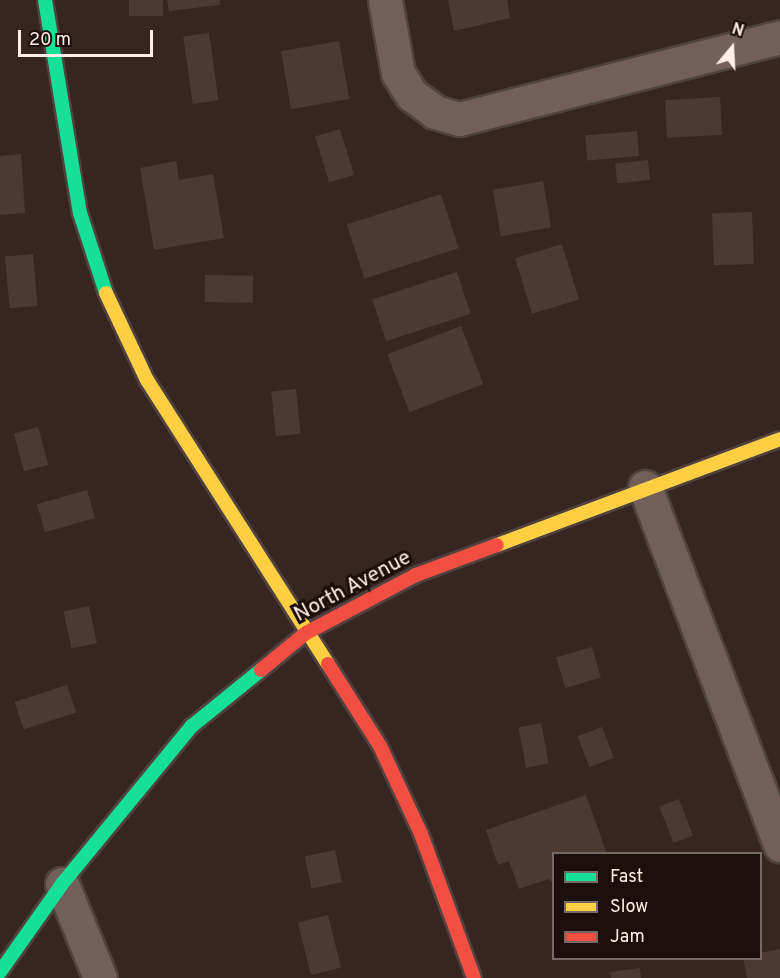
<!DOCTYPE html>
<html>
<head>
<meta charset="utf-8">
<style>
	body { margin:0 }
	#map { position:relative; width:780px; height:978px; overflow:hidden; background:#362521; font-family:Overpass,sans-serif }
	div>[style] { position:absolute }
	.building>* { inset:0; background:#4d3934; transform-origin:0 0 }
	.roads { filter:drop-shadow(2px 0 #50423f) drop-shadow(-2px 0 #50423f) drop-shadow(0 2px #50423f) drop-shadow(0 -2px #50423f) }
	.street>* { height:33px; margin:-16.5px; padding:0 16.5px; transform-origin:16.5px; border-radius:16.5px; background:#725f5a }
	.fast>* { height:14px; margin:-7px; padding:0 7px; transform-origin:7px; border-radius:7px; background:#16e098 }
	.slow>* { height:14px; margin:-7px; padding:0 7px; transform-origin:7px; border-radius:7px; background:#ffcf43 }
	.jam>* { height:14px; margin:-7px; padding:0 7px; transform-origin:7px; border-radius:7px; background:#f24e42 }
	span { translate:-50% -50%; white-space:nowrap; text-align:center; line-height:1.15; -webkit-text-stroke:6px #1b0e0b; paint-order:stroke }
	.street-label { font-size:21px; color:#ffeeea }
	.legend { position:absolute; left:552px; top:852px; width:210px; height:108px; box-sizing:border-box; background:#1b0e0b; border:2px solid #766864; margin:0; padding:8px 10px; list-style:none; font-size:18px; color:#ffeeea }
	.legend li { display:flex; align-items:center; gap:12px; height:30px }
	.legend b { width:30px; border:2px solid #766864 }
	.north { position:absolute; left:702px; top:18px; width:60px; height:60px; -webkit-text-stroke:4px #1b0e0b; paint-order:stroke; rotate:18deg; font-size:16px; font-weight:700; line-height:24px; text-align:center; color:#ffeeea }
	.north::after { content:''; display:block; margin:auto; width:21px; height:27px; background:#ffeeea; clip-path:polygon(50% 0,100% 100%,50% 72%,0 100%) }
	.scale { position:absolute; left:18px; top:30px; width:135px; height:27px; box-sizing:border-box; border:3px solid #ffeeea; border-top:0; padding-left:8px; font-size:18px; line-height:21px; white-space:nowrap; color:#ffeeea; -webkit-text-stroke:4px #1b0e0b; paint-order:stroke }
</style>
</head>
<body>
<div id="map">
	<div class="building">
		<i style="left:129px;top:0;width:34px;height:16px"></i>
		<i style="clip-path:polygon(167px 0,220px 0,220px 5px,169px 11px)"></i>
		<i style="clip-path:polygon(448px 0,507px 0,510px 18px,454px 31px)"></i>
		<i style="left:209px;top:33px;width:68px;height:26px;rotate:82deg"></i>
		<i style="left:339px;top:41px;width:59px;height:59px;rotate:80deg"></i>
		<i style="left:720px;top:97px;width:38px;height:55px;rotate:87deg"></i>
		<i style="left:340px;top:129px;width:48px;height:26px;rotate:73deg"></i>
		<i style="left:637px;top:131px;width:25px;height:52px;rotate:85deg"></i>
		<i style="clip-path:polygon(21px 154px,25px 213px,0 215px,0 156px)"></i>
		<i style="left:648px;top:160px;width:20px;height:33px;rotate:84deg"></i>
		<i style="clip-path:polygon(176px 161px,179px 180px,213px 174px,224px 238px,154px 250px,140px 168px)"></i>
		<i style="left:543px;top:181px;width:47px;height:51px;rotate:80deg"></i>
		<i style="left:441px;top:194px;width:57px;height:99px;rotate:72deg"></i>
		<i style="left:752px;top:212px;width:52px;height:40px;rotate:88deg"></i>
		<i style="left:562px;top:244px;width:58px;height:49px;rotate:73deg"></i>
		<i style="left:33px;top:254px;width:52px;height:28px;rotate:85deg"></i>
		<i style="left:457px;top:272px;width:44px;height:89px;rotate:72deg"></i>
		<i style="left:205px;top:275px;width:48px;height:27px;rotate:1deg"></i>
		<i style="left:461px;top:326px;width:62px;height:79px;rotate:69deg"></i>
		<i style="left:296px;top:389px;width:45px;height:25px;rotate:84deg"></i>
		<i style="left:38px;top:427px;width:39px;height:25px;rotate:75deg"></i>
		<i style="left:87px;top:490px;width:29px;height:52px;rotate:74deg"></i>
		<i style="left:89px;top:606px;width:38px;height:26px;rotate:78deg"></i>
		<i style="left:592px;top:647px;width:32px;height:37px;rotate:74deg"></i>
		<i style="left:67px;top:685px;width:29px;height:55px;rotate:72deg"></i>
		<i style="left:541px;top:723px;width:41px;height:23px;rotate:79deg"></i>
		<i style="left:602px;top:727px;width:33px;height:26px;rotate:69deg"></i>
		<i style="clip-path:polygon(586px 795px,607px 854px,554px 854px,554px 884px,548px 879px,519px 889px,509px 861px,498px 865px,486px 830px)"></i>
		<i style="left:679px;top:799px;width:39px;height:21px;rotate:69deg"></i>
		<i style="left:335px;top:850px;width:33px;height:31px;rotate:78deg"></i>
		<i style="left:328px;top:915px;width:54px;height:31px;rotate:76deg"></i>
		<i style="clip-path:polygon(780px 949px,780px 978px,747px 978px,743px 958px,760px 958px,760px 953px)"></i>
		<i style="clip-path:polygon(640px 968px,641px 978px,611px 978px,610px 972px)"></i>
	</div>
	<div class="roads">
		<div class="street">
			<i style="left:385px;top:0;width:74px;rotate:79.9deg"></i>
			<i style="left:398px;top:73px;width:26px;rotate:58deg"></i>
			<i style="left:412px;top:95px;width:29px;rotate:36deg"></i>
			<i style="left:435px;top:112px;width:25px;rotate:16deg"></i>
			<i style="left:459px;top:119px;width:331px;rotate:-14.3deg"></i>
			<i style="left:645px;top:487px;width:383px;rotate:69.3deg"></i>
			<i style="left:62px;top:884px;width:101px;rotate:68deg"></i>
		</div>
		<div class="fast">
			<i style="left:45px;top:0;width:216px;rotate:80.7deg"></i>
			<i style="left:80px;top:213px;width:84px;rotate:72deg"></i>
			<i style="left:0;top:972px;width:108px;rotate:-54.8deg"></i>
			<i style="left:62px;top:884px;width:205px;rotate:-50.6deg"></i>
			<i style="left:192px;top:726px;width:89px;rotate:-39.1deg"></i>
		</div>
		<div class="slow">
			<i style="left:106px;top:293px;width:96px;rotate:64.8deg"></i>
			<i style="left:147px;top:380px;width:337px;rotate:57.5deg"></i>
			<i style="left:497px;top:545px;width:302px;rotate:-20.5deg"></i>
		</div>
		<div class="jam">
			<i style="left:328px;top:664px;width:97px;rotate:57.6deg"></i>
			<i style="left:380px;top:746px;width:97px;rotate:65deg"></i>
			<i style="left:421px;top:834px;width:153px;rotate:69.8deg"></i>
			<i style="left:261px;top:670px;width:58px;rotate:-39.4deg"></i>
			<i style="left:306px;top:633px;width:124px;rotate:-27.8deg"></i>
			<i style="left:416px;top:575px;width:86px;rotate:-20.3deg"></i>
		</div>
	</div>
	<div class="street-label">
		<span style="left:353px;top:587px;rotate:-28deg">North Avenue</span>
	</div>
	<ul class="legend">
	<li><b style="height:8px;background:#16e098"></b>Fast</li>
	<li><b style="height:8px;background:#ffcf43"></b>Slow</li>
	<li><b style="height:8px;background:#f24e42"></b>Jam</li>
	</ul>
	<div class="north">N</div>
	<div class="scale">20 m</div>
</div>
</body>
</html>
